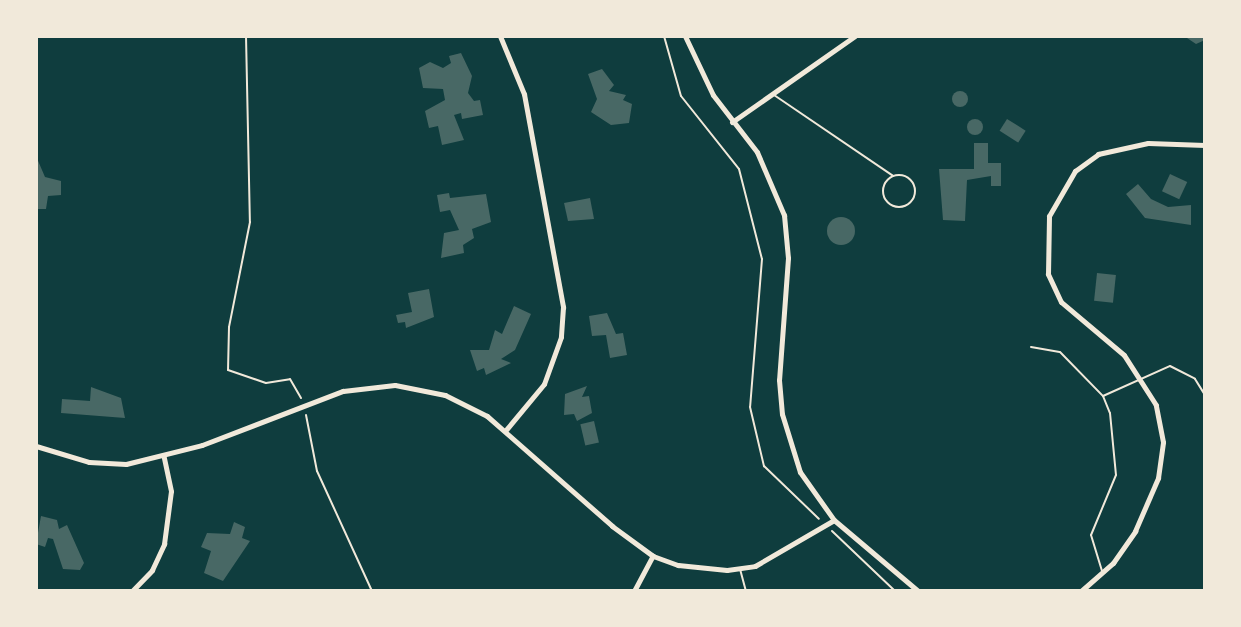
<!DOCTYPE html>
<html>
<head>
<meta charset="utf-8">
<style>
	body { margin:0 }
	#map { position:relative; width:1241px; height:627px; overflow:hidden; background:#0f3d3e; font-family:Overpass,sans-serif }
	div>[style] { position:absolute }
	.building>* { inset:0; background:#486865; transform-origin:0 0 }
	.round { border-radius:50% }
	.path>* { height:2px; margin:-1px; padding:0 1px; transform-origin:1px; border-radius:1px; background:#f1e9da }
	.service>* { height:2px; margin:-1px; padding:0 1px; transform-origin:1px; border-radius:1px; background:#f1e9da }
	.service>.ring { margin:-1px; padding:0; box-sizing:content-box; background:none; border:2px solid #f1e9da; border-radius:50% }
	.minor>* { height:5px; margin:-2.5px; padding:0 2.5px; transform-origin:2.5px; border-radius:2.5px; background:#f1e9da }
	span { translate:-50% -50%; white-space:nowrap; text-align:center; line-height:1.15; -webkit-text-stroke:5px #f1e9da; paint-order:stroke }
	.frame { position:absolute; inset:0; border:38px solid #f1e9da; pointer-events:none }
</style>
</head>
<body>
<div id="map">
	<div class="building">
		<i style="clip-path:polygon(1184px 36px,1205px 36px,1205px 40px,1196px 44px)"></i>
		<i style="clip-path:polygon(461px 53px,472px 76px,468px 93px,474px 101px,480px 100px,483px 115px,462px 119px,461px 113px,454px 115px,464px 140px,442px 145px,438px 126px,429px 128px,425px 111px,445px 100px,443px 89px,423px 88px,419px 68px,430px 62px,443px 68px,451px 63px,449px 56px)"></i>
		<i style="clip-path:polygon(602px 69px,614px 85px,609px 91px,626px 95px,623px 100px,632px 104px,629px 123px,611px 125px,591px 112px,597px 99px,588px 74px)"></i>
		<i class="round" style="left:952px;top:91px;width:16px;height:16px"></i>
		<i style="left:1007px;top:119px;width:22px;height:14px;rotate:32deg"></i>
		<i class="round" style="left:967px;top:119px;width:16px;height:16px"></i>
		<i style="clip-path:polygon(974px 143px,988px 143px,988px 163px,1001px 163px,1001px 186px,991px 186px,991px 176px,967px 180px,965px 221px,943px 220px,939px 169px,974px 169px)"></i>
		<i style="clip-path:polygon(36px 156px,45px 177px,61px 181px,61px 195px,48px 196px,46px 209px,36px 209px)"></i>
		<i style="left:1170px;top:174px;width:19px;height:19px;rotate:25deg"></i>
		<i style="clip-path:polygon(1138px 184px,1151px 199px,1168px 207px,1191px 205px,1191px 225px,1145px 218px,1126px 194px)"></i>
		<i style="clip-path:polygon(449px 193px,450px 198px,486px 194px,491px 222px,472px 229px,474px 238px,463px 245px,464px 253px,441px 258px,444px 233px,459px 230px,450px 210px,440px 212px,437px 195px)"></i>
		<i style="clip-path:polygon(590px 198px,594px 219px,568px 221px,564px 203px)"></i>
		<i class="round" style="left:827px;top:217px;width:28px;height:28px"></i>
		<i style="left:1097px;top:273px;width:19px;height:28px;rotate:6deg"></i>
		<i style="clip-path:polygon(429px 289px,434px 317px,406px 328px,405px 322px,398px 323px,396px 315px,412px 312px,408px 293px)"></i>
		<i style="clip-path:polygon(514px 306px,531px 314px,515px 350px,501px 359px,511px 363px,486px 375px,484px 368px,477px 371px,470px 350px,489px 350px,495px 330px,502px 334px)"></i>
		<i style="clip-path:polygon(607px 313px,616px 334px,623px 333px,627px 355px,610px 358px,606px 335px,592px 336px,589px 316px)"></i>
		<i style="clip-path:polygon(587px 386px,582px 397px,589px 396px,592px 413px,577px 421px,574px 414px,564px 415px,565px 394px)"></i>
		<i style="clip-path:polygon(91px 387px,121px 398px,125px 418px,61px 413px,62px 399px,90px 401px)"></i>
		<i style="left:594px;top:421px;width:22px;height:14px;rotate:77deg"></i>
		<i style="clip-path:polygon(41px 516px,57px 520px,59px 529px,67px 525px,84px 563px,80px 570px,63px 569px,53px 539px,48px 538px,45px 547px,36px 544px)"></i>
		<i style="clip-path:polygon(234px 522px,245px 527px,242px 538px,250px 541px,223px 581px,204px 573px,211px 551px,201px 547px,207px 533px,230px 534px)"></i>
	</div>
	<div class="path">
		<i style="left:246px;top:36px;width:186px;rotate:88.8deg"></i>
		<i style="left:250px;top:222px;width:107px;rotate:101.3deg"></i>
		<i style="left:229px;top:327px;width:43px;rotate:91.3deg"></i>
		<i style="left:228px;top:370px;width:40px;rotate:18.9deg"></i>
		<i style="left:266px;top:383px;width:24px;rotate:-9deg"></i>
		<i style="left:290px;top:379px;width:22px;rotate:60deg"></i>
		<i style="left:664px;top:36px;width:62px;rotate:74.2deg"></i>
		<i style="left:681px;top:96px;width:93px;rotate:51.5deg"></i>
		<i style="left:739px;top:169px;width:93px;rotate:75.7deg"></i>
		<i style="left:762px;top:259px;width:148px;rotate:94.6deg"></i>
		<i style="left:750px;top:407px;width:61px;rotate:76.7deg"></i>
		<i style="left:764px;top:466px;width:76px;rotate:43.9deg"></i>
		<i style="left:306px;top:415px;width:57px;rotate:78.9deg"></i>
		<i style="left:317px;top:471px;width:132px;rotate:65.4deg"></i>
		<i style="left:832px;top:531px;width:87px;rotate:43.6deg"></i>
	</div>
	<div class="service">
		<i style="left:774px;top:95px;width:144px;rotate:34.2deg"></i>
		<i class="ring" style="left:883px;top:175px;width:30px;height:30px"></i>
		<i style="left:1031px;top:347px;width:29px;rotate:10deg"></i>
		<i style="left:1060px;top:352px;width:62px;rotate:45.7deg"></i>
		<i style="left:1103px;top:396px;width:18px;rotate:68deg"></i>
		<i style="left:1110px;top:413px;width:62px;rotate:84.5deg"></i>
		<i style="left:1116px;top:475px;width:65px;rotate:112.6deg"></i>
		<i style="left:1091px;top:535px;width:39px;rotate:73deg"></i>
		<i style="left:1103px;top:396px;width:73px;rotate:-24.1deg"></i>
		<i style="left:1170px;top:366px;width:28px;rotate:27deg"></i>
		<i style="left:1195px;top:379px;width:19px;rotate:58deg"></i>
		<i style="left:1205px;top:437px;width:16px;rotate:90deg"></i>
		<i style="left:1205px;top:552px;width:14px;rotate:90deg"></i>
		<i style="left:740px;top:569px;width:23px;rotate:75deg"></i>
	</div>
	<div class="minor">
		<i style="left:500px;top:36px;width:63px;rotate:67.5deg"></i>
		<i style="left:524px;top:94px;width:217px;rotate:79.6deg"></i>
		<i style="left:563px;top:307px;width:30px;rotate:94deg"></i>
		<i style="left:561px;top:337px;width:50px;rotate:109.9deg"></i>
		<i style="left:544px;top:384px;width:61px;rotate:129.7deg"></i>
		<i style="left:685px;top:36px;width:65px;rotate:64.6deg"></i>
		<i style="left:713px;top:95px;width:72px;rotate:52.3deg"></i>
		<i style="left:757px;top:152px;width:69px;rotate:66.8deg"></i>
		<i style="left:784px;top:215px;width:43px;rotate:84.7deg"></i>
		<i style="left:788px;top:258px;width:122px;rotate:94.2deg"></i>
		<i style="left:779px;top:380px;width:34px;rotate:85deg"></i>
		<i style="left:782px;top:414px;width:61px;rotate:72.8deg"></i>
		<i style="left:800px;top:472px;width:59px;rotate:54.7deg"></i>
		<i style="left:834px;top:520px;width:110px;rotate:40.2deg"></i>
		<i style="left:732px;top:122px;width:150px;rotate:-35deg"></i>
		<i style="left:36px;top:446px;width:55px;rotate:16.8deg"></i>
		<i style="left:89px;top:462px;width:37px;rotate:3deg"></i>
		<i style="left:126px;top:464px;width:78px;rotate:-14deg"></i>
		<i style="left:202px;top:445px;width:151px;rotate:-21deg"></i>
		<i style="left:343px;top:391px;width:52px;rotate:-6.6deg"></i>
		<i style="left:395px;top:385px;width:51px;rotate:11.3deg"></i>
		<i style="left:445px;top:395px;width:47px;rotate:26.6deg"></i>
		<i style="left:487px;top:416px;width:167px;rotate:41.3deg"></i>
		<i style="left:612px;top:526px;width:51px;rotate:36.2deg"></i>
		<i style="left:653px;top:556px;width:27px;rotate:20deg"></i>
		<i style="left:678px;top:565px;width:49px;rotate:5.8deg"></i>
		<i style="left:727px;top:570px;width:28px;rotate:-8deg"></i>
		<i style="left:755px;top:566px;width:91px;rotate:-30.2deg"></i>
		<i style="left:132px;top:591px;width:29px;rotate:-46deg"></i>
		<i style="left:152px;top:570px;width:29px;rotate:-65deg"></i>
		<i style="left:164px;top:544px;width:53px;rotate:-82.5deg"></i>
		<i style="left:171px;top:491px;width:35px;rotate:-102deg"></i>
		<i style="left:634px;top:591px;width:40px;rotate:-62deg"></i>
		<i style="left:1081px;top:591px;width:43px;rotate:-41.2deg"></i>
		<i style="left:1113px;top:563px;width:39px;rotate:-55deg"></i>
		<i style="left:1135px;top:531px;width:58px;rotate:-66.5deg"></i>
		<i style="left:1158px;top:478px;width:36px;rotate:-82deg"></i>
		<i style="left:1163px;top:442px;width:38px;rotate:-101deg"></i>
		<i style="left:1156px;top:405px;width:59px;rotate:-122.6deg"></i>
		<i style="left:1124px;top:355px;width:82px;rotate:-139.9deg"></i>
		<i style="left:1061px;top:302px;width:31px;rotate:-115deg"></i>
		<i style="left:1048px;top:274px;width:58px;rotate:-89deg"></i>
		<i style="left:1049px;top:216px;width:52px;rotate:-60deg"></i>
		<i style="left:1075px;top:171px;width:29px;rotate:-36deg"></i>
		<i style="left:1098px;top:154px;width:51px;rotate:-12.4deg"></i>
		<i style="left:1148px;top:143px;width:57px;rotate:2deg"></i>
	</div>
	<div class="frame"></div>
</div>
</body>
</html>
